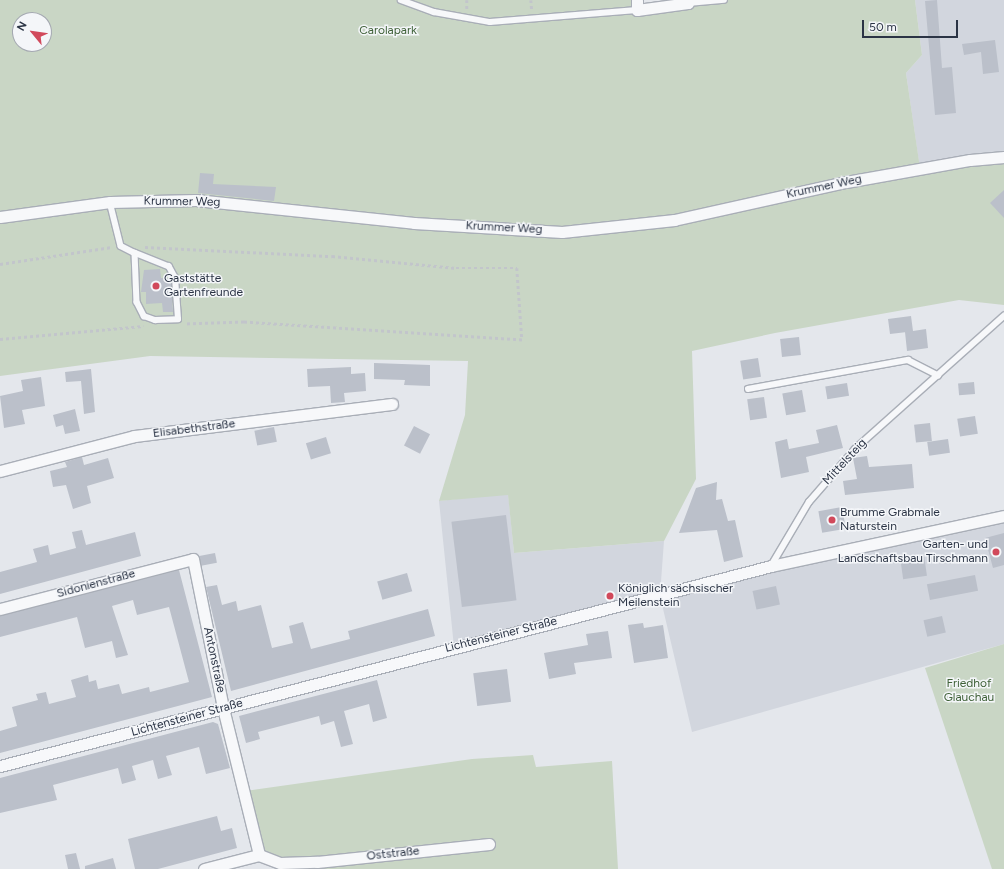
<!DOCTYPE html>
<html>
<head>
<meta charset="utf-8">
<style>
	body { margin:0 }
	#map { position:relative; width:1004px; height:869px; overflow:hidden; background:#e4e7ec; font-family:Figtree,sans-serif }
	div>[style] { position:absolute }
	.built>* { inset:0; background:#d2d6de }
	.green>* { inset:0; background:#c9d6c5 }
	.building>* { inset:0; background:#bbc0ca; transform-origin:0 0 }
	.path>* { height:2.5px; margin-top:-1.25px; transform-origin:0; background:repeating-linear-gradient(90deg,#c2c5cb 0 3px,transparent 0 6px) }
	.roads { filter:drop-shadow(1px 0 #a9aeb7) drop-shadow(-1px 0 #a9aeb7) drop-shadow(0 1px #a9aeb7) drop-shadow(0 -1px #a9aeb7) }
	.lane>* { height:5.5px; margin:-2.75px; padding:0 2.75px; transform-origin:2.75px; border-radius:2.75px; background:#f7f8fa }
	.street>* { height:11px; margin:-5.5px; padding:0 5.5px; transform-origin:5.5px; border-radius:5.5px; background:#f7f8fa }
	.dots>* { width:11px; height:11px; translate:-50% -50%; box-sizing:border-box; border:2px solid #f4f6f9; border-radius:50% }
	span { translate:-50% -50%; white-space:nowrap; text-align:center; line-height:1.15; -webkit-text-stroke:3px #f4f6f9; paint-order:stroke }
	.park-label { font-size:12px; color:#3f6138 }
	.street-label { font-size:12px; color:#2b3445 }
	.poi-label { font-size:12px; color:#2b3445 }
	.left { translate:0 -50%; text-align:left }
	.right { translate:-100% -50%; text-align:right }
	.north { position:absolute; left:12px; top:12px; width:40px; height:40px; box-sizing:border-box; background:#f4f6f9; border:1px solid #a4a8b1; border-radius:50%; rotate:299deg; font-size:11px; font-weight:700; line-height:16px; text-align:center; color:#2b3445 }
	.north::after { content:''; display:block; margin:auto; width:14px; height:18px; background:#d1495b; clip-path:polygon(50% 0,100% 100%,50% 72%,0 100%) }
	.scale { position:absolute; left:862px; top:20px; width:96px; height:18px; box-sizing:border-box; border:2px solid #2b3445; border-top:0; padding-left:5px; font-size:12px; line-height:14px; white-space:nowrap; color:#2b3445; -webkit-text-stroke:3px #f4f6f9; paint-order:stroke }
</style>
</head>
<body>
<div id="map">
	<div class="built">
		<i style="clip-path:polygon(915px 0,1004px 0,1004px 157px,920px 169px,906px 73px,922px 55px)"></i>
		<i style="clip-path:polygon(508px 493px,514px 553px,664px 541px,660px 595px,1004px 516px,1004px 644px,692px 732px,660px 596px,454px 647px,439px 501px)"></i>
	</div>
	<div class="green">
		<i style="clip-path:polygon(evenodd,0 0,635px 0,636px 13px,723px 0,915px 0,922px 55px,906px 73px,920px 168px,1004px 157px,1004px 305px,959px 300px,775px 333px,692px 351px,696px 479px,664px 541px,514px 553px,508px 495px,439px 501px,465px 415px,468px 361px,150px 356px,0 376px,0 0,20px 20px,44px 20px,44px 44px,20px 44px,20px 20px)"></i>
		<i style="clip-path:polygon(1004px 644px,1004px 869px,992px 869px,925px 668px)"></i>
		<i style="clip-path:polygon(533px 755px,536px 767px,612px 761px,618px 869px,281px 869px,280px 863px,259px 855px,245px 791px,472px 759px)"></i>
	</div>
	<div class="building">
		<i style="clip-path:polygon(937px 0,942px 68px,952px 67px,956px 113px,935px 115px,925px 1px)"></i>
		<i style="clip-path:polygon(995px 40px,999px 72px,983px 74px,981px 52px,964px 55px,962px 44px)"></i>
		<i style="clip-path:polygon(200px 173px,214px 174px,213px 184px,276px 187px,274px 201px,198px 193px)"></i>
		<i style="clip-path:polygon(1004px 190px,1004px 218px,990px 203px)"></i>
		<i style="clip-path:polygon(160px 269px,161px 278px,171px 279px,173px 312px,163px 312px,162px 303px,146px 304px,146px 292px,141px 292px,144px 270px)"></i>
		<i style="clip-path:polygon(911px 316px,913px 331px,926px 329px,928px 348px,907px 351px,905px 332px,907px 332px,890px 334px,888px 319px)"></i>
		<i style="left:799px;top:337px;width:18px;height:19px;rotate:84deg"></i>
		<i style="left:758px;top:358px;width:19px;height:18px;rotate:81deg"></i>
		<i style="clip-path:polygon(374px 363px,430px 365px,430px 386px,404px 385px,405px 380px,374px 379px)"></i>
		<i style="clip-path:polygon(351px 367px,351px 374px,365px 373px,366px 391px,344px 393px,345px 402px,331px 403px,330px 386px,308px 387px,307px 369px)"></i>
		<i style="clip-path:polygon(91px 369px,95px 412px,84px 414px,81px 381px,66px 382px,65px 372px)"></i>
		<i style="clip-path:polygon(41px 377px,45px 406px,22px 410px,25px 424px,4px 428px,0 396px,23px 391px,21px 380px)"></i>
		<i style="left:974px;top:382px;width:12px;height:16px;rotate:85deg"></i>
		<i style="left:847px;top:383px;width:13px;height:22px;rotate:81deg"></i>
		<i style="left:802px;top:390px;width:22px;height:20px;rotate:80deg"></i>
		<i style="left:764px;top:397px;width:21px;height:17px;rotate:82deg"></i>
		<i style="clip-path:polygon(75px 409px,80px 431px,65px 434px,63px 425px,56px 427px,53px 415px)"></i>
		<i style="left:975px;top:416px;width:18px;height:18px;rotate:81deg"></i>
		<i style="left:930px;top:423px;width:18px;height:16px;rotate:84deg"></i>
		<i style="clip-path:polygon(837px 425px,843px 448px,806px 457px,809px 472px,781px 478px,775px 442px,787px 439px,789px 449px,819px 443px,816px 430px)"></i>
		<i style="left:414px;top:426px;width:18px;height:22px;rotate:27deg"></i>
		<i style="left:274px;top:427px;width:15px;height:20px;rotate:79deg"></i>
		<i style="left:326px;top:437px;width:17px;height:21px;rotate:73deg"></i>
		<i style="left:948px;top:439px;width:14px;height:21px;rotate:82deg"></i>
		<i style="clip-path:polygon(867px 456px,869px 467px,912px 464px,914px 488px,845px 495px,843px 481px,857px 479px,853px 458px)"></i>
		<i style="clip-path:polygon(82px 457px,84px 465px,108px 458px,114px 478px,87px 486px,91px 503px,73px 509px,66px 485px,53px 487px,50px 471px,67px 467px,65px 462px)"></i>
		<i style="clip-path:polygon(717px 482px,716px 500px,722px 499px,728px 521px,735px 520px,743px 557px,724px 562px,717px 530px,679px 533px,696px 488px)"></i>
		<i style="left:842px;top:507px;width:22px;height:24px;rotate:80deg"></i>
		<i style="left:506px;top:515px;width:86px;height:55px;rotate:83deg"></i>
		<i style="clip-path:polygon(82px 530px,86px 545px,135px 532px,141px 556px,0 594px,0 572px,37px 562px,33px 549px,48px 545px,50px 555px,76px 548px,72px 532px)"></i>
		<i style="clip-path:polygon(1004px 533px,1004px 565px,993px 568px,985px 538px)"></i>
		<i style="left:215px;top:553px;width:10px;height:16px;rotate:79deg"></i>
		<i style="left:924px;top:555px;width:21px;height:24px;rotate:82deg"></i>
		<i style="clip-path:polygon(179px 570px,212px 697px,0 753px,0 731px,17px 726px,12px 707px,38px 700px,36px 694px,46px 692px,49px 704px,76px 697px,71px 680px,88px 675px,89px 682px,96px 680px,98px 689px,119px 684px,122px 694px,149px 687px,150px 692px,189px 682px,169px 607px,137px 615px,133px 600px,112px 606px,128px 655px,116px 658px,112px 641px,85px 648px,77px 617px,0 637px,0 616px)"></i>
		<i style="left:407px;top:573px;width:19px;height:31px;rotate:74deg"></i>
		<i style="left:975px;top:575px;width:16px;height:49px;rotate:79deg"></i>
		<i style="clip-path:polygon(217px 585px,222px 605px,236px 601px,238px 611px,261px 605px,272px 648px,293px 643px,289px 626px,303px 622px,311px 649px,350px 639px,348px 631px,428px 609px,435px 636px,231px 691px,206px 587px)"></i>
		<i style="left:776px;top:586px;width:19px;height:24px;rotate:78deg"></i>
		<i style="left:942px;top:616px;width:17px;height:19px;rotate:77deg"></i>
		<i style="clip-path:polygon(643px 623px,644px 628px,663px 625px,668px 658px,634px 663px,628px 625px)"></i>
		<i style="clip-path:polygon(608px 631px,612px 658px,574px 663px,576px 674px,549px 679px,544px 653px,588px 645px,586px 634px)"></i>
		<i style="left:507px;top:669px;width:33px;height:34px;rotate:83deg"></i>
		<i style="clip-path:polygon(377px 680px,387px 718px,373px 722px,369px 704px,344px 711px,353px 744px,341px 747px,334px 721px,321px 725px,319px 716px,258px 732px,260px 739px,246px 743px,239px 716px)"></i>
		<i style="clip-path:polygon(213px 722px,218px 724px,230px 768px,206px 774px,199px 747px,166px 756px,172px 775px,158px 779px,153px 760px,132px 766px,136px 780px,122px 784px,118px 768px,53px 785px,57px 800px,0 813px,0 778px)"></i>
		<i style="clip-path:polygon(217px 816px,221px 831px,232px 828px,237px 848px,158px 869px,135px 869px,128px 839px)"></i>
		<i style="clip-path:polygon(76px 853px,80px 869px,68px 869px,65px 855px)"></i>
		<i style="clip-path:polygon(113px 858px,116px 869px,85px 869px,85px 866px)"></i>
	</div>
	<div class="path">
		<i style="left:467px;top:0;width:9px;rotate:90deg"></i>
		<i style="left:531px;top:0;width:11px;rotate:85deg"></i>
		<i style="left:145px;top:247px;width:187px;rotate:2.8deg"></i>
		<i style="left:332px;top:256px;width:125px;rotate:5.5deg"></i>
		<i style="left:456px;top:268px;width:61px"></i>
		<i style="left:517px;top:268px;width:72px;rotate:86deg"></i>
		<i style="left:522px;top:340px;width:279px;rotate:-176.3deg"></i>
		<i style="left:244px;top:322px;width:60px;rotate:178.1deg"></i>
		<i style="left:0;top:264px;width:113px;rotate:-8.6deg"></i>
		<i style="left:0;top:339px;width:144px;rotate:-5.2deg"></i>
	</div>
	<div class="roads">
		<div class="lane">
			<i style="left:401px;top:0;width:35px;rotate:20deg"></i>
			<i style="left:434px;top:12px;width:57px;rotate:10.1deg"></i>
			<i style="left:490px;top:22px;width:147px;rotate:-4.7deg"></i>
			<i style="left:688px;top:3px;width:36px;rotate:-5deg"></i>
			<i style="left:110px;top:202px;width:45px;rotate:76deg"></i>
			<i style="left:121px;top:246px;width:16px;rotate:27deg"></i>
			<i style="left:135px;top:253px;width:49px;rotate:87.7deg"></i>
			<i style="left:137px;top:302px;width:16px;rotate:63deg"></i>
			<i style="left:144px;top:316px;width:12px;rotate:20deg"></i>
			<i style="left:155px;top:320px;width:23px;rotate:-2deg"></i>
			<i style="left:178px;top:319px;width:41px;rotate:-94.2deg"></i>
			<i style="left:175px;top:278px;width:13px;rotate:-119deg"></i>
			<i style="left:169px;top:267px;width:37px;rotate:-158deg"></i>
			<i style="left:748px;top:389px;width:163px;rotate:-10.3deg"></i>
			<i style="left:908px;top:360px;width:34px;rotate:27deg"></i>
			<i style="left:771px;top:566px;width:74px;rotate:-59.3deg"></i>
			<i style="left:809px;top:502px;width:70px;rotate:-49deg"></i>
			<i style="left:855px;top:449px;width:200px;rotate:-41.8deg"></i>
		</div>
		<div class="street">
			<i style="left:637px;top:0;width:10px;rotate:90deg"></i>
			<i style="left:637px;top:10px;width:51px;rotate:-7.8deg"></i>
			<i style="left:688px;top:3px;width:3px;rotate:-90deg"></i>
			<i style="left:0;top:217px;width:111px;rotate:-7.8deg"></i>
			<i style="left:110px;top:202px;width:86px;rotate:-1.3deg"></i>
			<i style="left:196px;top:200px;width:219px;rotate:6deg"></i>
			<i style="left:414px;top:223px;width:148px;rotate:3.5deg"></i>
			<i style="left:562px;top:232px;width:113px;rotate:-6.1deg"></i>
			<i style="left:674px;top:220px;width:176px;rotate:-12.5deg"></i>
			<i style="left:846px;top:182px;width:126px;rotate:-10.1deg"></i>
			<i style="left:970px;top:160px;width:34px;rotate:-5deg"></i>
			<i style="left:0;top:471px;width:138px;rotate:-14.6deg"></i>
			<i style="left:134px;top:436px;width:260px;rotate:-7.1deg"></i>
			<i style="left:0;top:609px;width:199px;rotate:-14.5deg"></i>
			<i style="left:193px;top:559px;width:152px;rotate:78.6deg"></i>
			<i style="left:223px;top:708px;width:151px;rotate:76.2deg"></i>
			<i style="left:0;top:766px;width:797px;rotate:-14.54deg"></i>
			<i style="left:771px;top:566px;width:238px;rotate:-12.1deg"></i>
			<i style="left:204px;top:869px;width:57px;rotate:-14.3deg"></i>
			<i style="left:259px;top:855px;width:22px;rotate:21deg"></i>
			<i style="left:280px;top:863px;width:37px;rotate:-2deg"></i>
			<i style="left:317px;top:862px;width:173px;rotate:-6deg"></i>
		</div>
	</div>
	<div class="dots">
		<i style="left:156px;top:286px;background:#d1495b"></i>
		<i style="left:832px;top:520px;background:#d1495b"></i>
		<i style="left:996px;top:552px;background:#d1495b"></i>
		<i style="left:610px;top:596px;background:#d1495b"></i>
	</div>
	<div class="park-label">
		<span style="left:388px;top:31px">Carolapark</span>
		<span style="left:969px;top:691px">Friedhof<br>Glauchau</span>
	</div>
	<div class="street-label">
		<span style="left:824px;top:187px;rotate:-12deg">Krummer Weg</span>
		<span style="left:182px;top:202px;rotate:1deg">Krummer Weg</span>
		<span style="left:504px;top:228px;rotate:3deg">Krummer Weg</span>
		<span style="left:194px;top:429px;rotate:-7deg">Elisabethstraße</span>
		<span style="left:845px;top:462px;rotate:-47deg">Mittelsteig</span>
		<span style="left:96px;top:584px;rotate:-15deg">Sidonienstraße</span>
		<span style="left:501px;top:635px;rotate:-14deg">Lichtensteiner Straße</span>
		<span style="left:214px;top:660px;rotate:78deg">Antonstraße</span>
		<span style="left:187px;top:718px;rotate:-15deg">Lichtensteiner Straße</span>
		<span style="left:393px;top:854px;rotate:-6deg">Oststraße</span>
	</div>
	<div class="poi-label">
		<span class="left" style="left:164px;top:286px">Gaststätte<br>Gartenfreunde</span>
		<span class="left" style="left:840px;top:520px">Brumme Grabmale<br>Naturstein</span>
		<span class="right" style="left:988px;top:552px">Garten- und<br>Landschaftsbau Tirschmann</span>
		<span class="left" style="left:618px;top:596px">Königlich sächsischer<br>Meilenstein</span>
	</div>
	<div class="north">N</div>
	<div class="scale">50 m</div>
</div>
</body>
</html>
